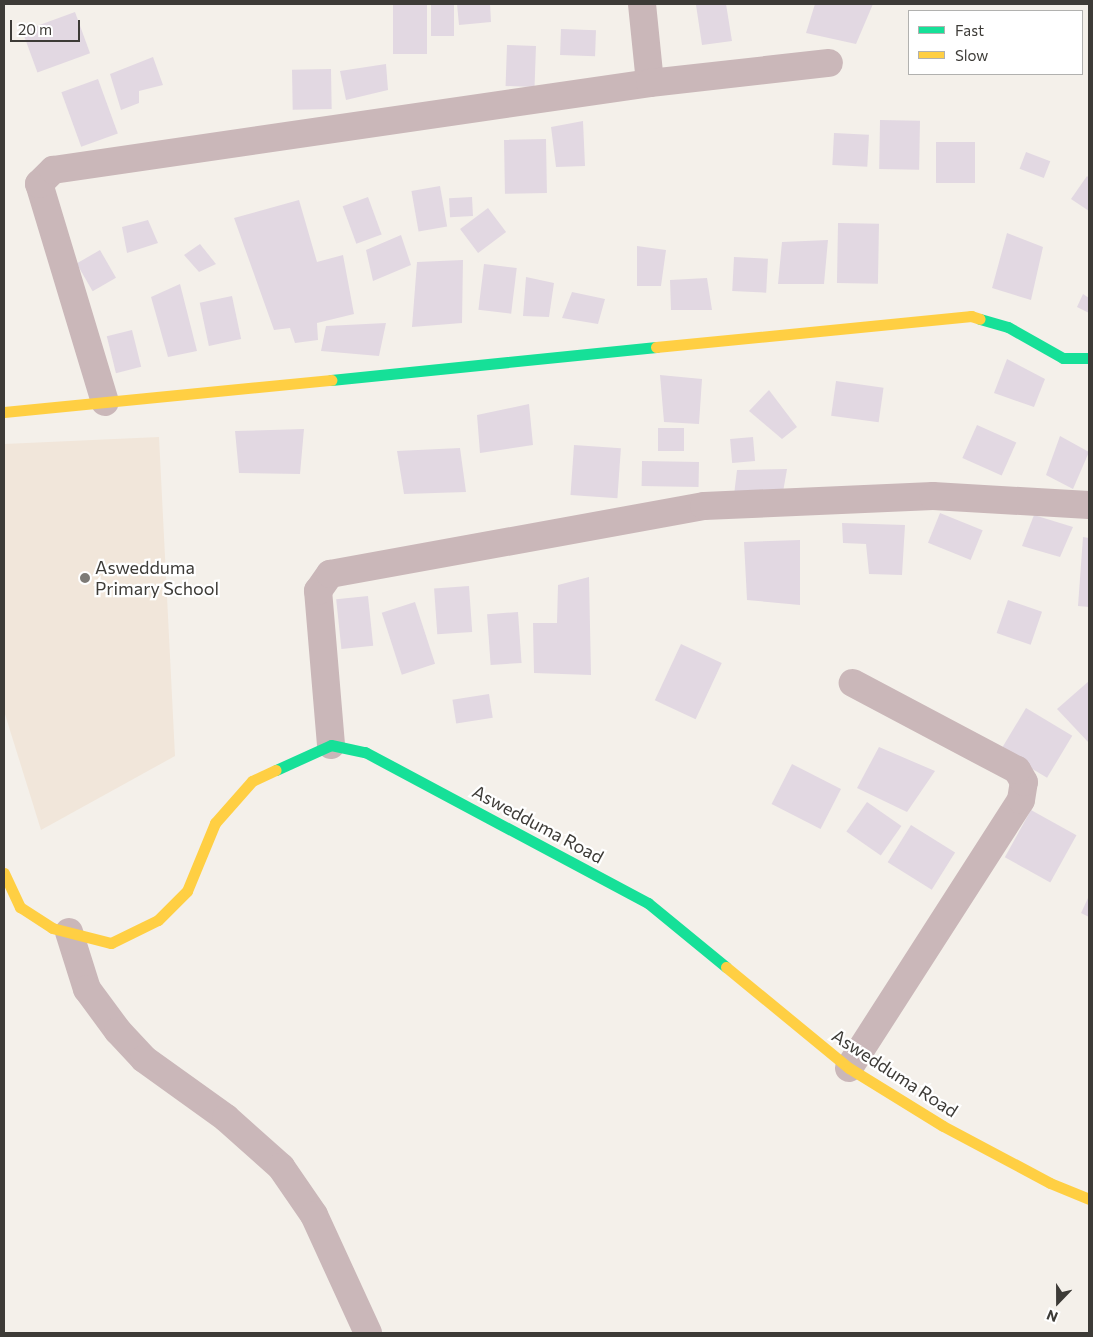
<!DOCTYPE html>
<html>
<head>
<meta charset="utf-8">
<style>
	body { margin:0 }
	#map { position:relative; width:1093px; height:1337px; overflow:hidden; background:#f4f0ea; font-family:Commissioner,sans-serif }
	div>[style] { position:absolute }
	.education>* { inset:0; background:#f1e6da }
	.building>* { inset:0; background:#e2d8e2; transform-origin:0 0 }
	.street>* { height:28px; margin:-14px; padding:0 14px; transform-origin:14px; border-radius:14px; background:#cab7b9 }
	.fast>* { height:11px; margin:-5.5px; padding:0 5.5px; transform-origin:5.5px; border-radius:5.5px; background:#16e098 }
	.slow>* { height:11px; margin:-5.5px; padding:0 5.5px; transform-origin:5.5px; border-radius:5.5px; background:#ffcf43 }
	.dots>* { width:14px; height:14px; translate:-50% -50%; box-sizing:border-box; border:2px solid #fff; border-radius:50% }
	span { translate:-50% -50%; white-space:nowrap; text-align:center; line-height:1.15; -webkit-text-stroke:4.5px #fff; paint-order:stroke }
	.poi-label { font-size:18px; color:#3d3b37 }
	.left { translate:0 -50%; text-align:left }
	.street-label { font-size:18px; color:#3d3b37 }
	.frame { position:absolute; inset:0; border:5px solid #3d3b37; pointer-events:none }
	.legend { position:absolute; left:908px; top:10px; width:175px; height:65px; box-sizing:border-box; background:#fff; border:1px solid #b1b1af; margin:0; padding:6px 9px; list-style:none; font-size:15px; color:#3d3b37 }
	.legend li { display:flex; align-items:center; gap:10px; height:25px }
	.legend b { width:25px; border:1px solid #b1b1af }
	.north { position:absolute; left:1033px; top:1277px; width:50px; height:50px; -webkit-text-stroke:4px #fff; paint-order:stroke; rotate:202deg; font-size:14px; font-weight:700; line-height:20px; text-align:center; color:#3d3b37 }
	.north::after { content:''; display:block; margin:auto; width:18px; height:22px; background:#3d3b37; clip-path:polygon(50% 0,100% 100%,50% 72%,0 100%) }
	.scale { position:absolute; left:10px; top:20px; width:70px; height:22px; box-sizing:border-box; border:2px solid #3d3b37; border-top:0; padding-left:6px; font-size:15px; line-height:18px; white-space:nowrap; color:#3d3b37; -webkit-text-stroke:4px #fff; paint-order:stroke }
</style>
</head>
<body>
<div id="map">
	<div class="education">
		<i style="clip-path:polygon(159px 437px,175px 756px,41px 830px,4px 711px,4px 444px)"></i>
	</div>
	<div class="building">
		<i style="left:393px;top:4px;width:34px;height:50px"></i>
		<i style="left:431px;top:4px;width:23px;height:32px"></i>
		<i style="clip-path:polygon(457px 4px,490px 4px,491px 22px,459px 25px)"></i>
		<i style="clip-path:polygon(709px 4px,726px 4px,732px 41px,702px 45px,696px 5px)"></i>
		<i style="clip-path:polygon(815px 4px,873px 4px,856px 44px,806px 33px)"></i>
		<i style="left:75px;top:12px;width:44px;height:56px;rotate:70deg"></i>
		<i style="left:561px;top:29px;width:35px;height:26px;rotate:2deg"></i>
		<i style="left:507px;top:45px;width:29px;height:41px;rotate:2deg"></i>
		<i style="clip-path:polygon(153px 57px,163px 85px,139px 91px,139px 103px,121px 110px,110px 74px)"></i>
		<i style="clip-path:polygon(386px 64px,388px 90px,346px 100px,340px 71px)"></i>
		<i style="left:331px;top:69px;width:40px;height:39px;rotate:89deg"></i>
		<i style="left:98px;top:79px;width:58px;height:39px;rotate:70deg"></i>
		<i style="left:880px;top:120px;width:40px;height:49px;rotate:1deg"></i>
		<i style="clip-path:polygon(583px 121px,585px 166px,556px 167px,551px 127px)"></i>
		<i style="left:834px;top:133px;width:35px;height:32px;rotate:3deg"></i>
		<i style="left:546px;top:139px;width:54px;height:42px;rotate:89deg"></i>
		<i style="left:936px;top:142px;width:39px;height:41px"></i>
		<i style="left:1026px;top:152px;width:26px;height:18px;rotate:21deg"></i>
		<i style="clip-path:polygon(1087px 176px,1089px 178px,1089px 211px,1071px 199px)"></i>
		<i style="left:440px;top:186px;width:41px;height:29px;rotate:80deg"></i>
		<i style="left:368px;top:197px;width:40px;height:27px;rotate:70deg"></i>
		<i style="left:472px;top:197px;width:19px;height:23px;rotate:87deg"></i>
		<i style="clip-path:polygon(299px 200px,317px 262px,343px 255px,354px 314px,317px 323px,318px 340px,295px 343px,290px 328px,274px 330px,234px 218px)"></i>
		<i style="left:488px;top:208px;width:30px;height:35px;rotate:53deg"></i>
		<i style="clip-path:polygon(148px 220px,158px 243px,127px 253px,122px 227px)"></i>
		<i style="left:838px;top:223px;width:41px;height:60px;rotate:1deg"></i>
		<i style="clip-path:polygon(1007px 233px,1043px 247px,1031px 300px,992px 288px)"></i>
		<i style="clip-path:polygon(401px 235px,411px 265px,373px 281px,366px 250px)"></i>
		<i style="clip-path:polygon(828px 240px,824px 284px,778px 284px,782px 242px)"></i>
		<i style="clip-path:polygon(200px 244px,216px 264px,199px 272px,184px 255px)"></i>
		<i style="clip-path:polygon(637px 246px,666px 250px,661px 286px,637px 286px)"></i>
		<i style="left:100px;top:250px;width:32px;height:27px;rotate:60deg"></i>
		<i style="left:734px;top:257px;width:34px;height:34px;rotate:3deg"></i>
		<i style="clip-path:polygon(463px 260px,462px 323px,412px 327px,417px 262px)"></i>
		<i style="left:484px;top:264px;width:33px;height:46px;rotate:7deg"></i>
		<i style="clip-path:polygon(526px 277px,554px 283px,549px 317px,523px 316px)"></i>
		<i style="clip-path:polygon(707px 278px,712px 310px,671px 310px,670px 280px)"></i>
		<i style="clip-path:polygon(180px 284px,197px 351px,168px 357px,151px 297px)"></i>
		<i style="clip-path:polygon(572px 292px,605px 299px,598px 324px,562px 318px)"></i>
		<i style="clip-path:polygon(1083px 294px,1089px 298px,1089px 313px,1077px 307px)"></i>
		<i style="left:232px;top:296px;width:44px;height:33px;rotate:78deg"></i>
		<i style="clip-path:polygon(386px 323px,379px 356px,321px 351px,326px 326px)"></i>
		<i style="left:132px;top:330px;width:38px;height:26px;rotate:76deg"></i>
		<i style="clip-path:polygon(1007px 359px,1045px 379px,1034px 407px,994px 393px)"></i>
		<i style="clip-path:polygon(660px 375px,702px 379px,699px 424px,664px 422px)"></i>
		<i style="left:836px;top:381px;width:48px;height:35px;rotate:8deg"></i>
		<i style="clip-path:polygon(769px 390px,797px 427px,782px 439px,749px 411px)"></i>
		<i style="clip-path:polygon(529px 404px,533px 445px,480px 453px,477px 415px)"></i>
		<i style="left:977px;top:425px;width:43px;height:36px;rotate:24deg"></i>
		<i style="left:684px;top:428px;width:23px;height:26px;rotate:90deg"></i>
		<i style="clip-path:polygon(304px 429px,300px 474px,239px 473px,235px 431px)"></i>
		<i style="clip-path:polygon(1060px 436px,1089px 452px,1073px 489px,1046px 475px)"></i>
		<i style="left:753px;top:437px;width:24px;height:23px;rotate:85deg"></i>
		<i style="left:574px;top:445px;width:47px;height:50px;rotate:4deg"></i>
		<i style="clip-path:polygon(460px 448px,466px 492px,404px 494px,397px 451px)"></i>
		<i style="left:642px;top:461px;width:57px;height:25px;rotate:1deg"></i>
		<i style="clip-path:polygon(787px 469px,783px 492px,734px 495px,737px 470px)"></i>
		<i style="left:940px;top:513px;width:46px;height:32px;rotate:22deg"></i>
		<i style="clip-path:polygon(1034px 515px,1073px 527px,1060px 557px,1022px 546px)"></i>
		<i style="clip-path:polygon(842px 523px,905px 525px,902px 575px,869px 574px,866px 544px,843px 543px)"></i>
		<i style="clip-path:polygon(1083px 537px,1089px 538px,1089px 607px,1078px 606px)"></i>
		<i style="clip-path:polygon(800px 540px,800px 605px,747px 600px,744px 542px)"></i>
		<i style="clip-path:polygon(589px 577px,591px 675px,534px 673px,533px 623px,557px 623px,558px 585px)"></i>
		<i style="left:469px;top:586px;width:46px;height:35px;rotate:86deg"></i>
		<i style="left:368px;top:596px;width:50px;height:32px;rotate:84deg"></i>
		<i style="left:1008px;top:600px;width:36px;height:35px;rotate:19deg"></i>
		<i style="left:415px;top:602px;width:65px;height:35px;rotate:72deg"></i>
		<i style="left:518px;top:612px;width:51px;height:31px;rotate:86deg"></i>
		<i style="left:681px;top:644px;width:45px;height:62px;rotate:25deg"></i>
		<i style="clip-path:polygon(1089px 681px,1089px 743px,1057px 709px)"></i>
		<i style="left:489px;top:694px;width:24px;height:37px;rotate:81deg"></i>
		<i style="left:1026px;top:708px;width:54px;height:49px;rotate:31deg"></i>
		<i style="clip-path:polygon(879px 747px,935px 771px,907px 812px,857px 788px)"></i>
		<i style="left:792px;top:764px;width:55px;height:45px;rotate:27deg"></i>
		<i style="left:867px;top:802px;width:42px;height:36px;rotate:35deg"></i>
		<i style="left:1031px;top:810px;width:52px;height:54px;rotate:29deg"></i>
		<i style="left:911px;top:825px;width:52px;height:44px;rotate:32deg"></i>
		<i style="clip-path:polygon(1089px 896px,1089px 917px,1081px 913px)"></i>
	</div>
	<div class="street">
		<i style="left:642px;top:4px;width:79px;rotate:84.2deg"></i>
		<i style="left:105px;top:402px;width:228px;rotate:-106.8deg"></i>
		<i style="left:39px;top:184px;width:20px;rotate:-45deg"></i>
		<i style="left:53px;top:170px;width:603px;rotate:-8.29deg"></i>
		<i style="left:650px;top:83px;width:180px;rotate:-6.4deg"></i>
		<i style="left:331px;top:745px;width:155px;rotate:-94.8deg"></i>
		<i style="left:318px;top:591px;width:21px;rotate:-55deg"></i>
		<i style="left:330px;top:574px;width:380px;rotate:-10.3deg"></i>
		<i style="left:704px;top:506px;width:229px;rotate:-2.5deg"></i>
		<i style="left:933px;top:496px;width:156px;rotate:3.3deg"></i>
		<i style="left:69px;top:932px;width:60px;rotate:72.5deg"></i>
		<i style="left:87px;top:989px;width:52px;rotate:53.6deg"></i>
		<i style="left:118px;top:1031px;width:38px;rotate:47deg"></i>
		<i style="left:144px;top:1059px;width:101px;rotate:35.7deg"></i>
		<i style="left:226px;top:1118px;width:74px;rotate:41.7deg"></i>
		<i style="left:281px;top:1167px;width:58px;rotate:55.5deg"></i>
		<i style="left:314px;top:1215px;width:130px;rotate:65.4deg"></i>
		<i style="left:849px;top:1068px;width:318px;rotate:-57.3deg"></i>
		<i style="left:1021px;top:800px;width:18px;rotate:-81deg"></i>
		<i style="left:1024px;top:782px;width:14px;rotate:-120deg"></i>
		<i style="left:1017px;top:770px;width:186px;rotate:-152.1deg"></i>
	</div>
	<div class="fast">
		<i style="left:980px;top:319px;width:29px;rotate:16deg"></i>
		<i style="left:1008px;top:327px;width:63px;rotate:29.4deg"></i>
		<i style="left:1063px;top:358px;width:26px"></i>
		<i style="left:331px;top:380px;width:327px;rotate:-5.8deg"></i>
		<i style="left:276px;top:770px;width:60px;rotate:-24.4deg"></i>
		<i style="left:331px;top:745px;width:35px;rotate:12deg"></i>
		<i style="left:365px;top:752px;width:321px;rotate:28.1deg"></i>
		<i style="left:648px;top:903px;width:101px;rotate:39.4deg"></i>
	</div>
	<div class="slow">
		<i style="left:656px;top:347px;width:317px;rotate:-5.6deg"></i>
		<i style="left:971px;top:316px;width:9px;rotate:18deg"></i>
		<i style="left:4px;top:412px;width:329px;rotate:-5.6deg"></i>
		<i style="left:4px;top:873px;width:38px;rotate:65deg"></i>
		<i style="left:20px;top:907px;width:38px;rotate:33deg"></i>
		<i style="left:52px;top:928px;width:61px;rotate:14.3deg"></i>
		<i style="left:111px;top:943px;width:52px;rotate:-26.1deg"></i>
		<i style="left:158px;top:920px;width:41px;rotate:-45deg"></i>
		<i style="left:187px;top:891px;width:74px;rotate:-67.6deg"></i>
		<i style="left:215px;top:823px;width:56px;rotate:-48.6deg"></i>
		<i style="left:252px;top:781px;width:26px;rotate:-25deg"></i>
		<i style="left:726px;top:967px;width:159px;rotate:39.4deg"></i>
		<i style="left:849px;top:1068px;width:110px;rotate:31.7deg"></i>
		<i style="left:943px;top:1126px;width:121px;rotate:28deg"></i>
		<i style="left:1050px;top:1183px;width:42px;rotate:22.3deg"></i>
	</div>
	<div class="dots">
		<i style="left:85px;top:578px;background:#7d7a76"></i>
	</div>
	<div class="poi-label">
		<span class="left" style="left:95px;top:578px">Aswedduma<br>Primary School</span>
	</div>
	<div class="street-label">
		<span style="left:538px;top:824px;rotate:28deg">Aswedduma Road</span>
		<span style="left:895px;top:1073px;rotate:33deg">Aswedduma Road</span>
	</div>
	<div class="frame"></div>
	<ul class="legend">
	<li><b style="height:6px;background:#16e098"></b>Fast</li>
	<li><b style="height:6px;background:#ffcf43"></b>Slow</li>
	</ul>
	<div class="north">N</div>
	<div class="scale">20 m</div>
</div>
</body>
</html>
